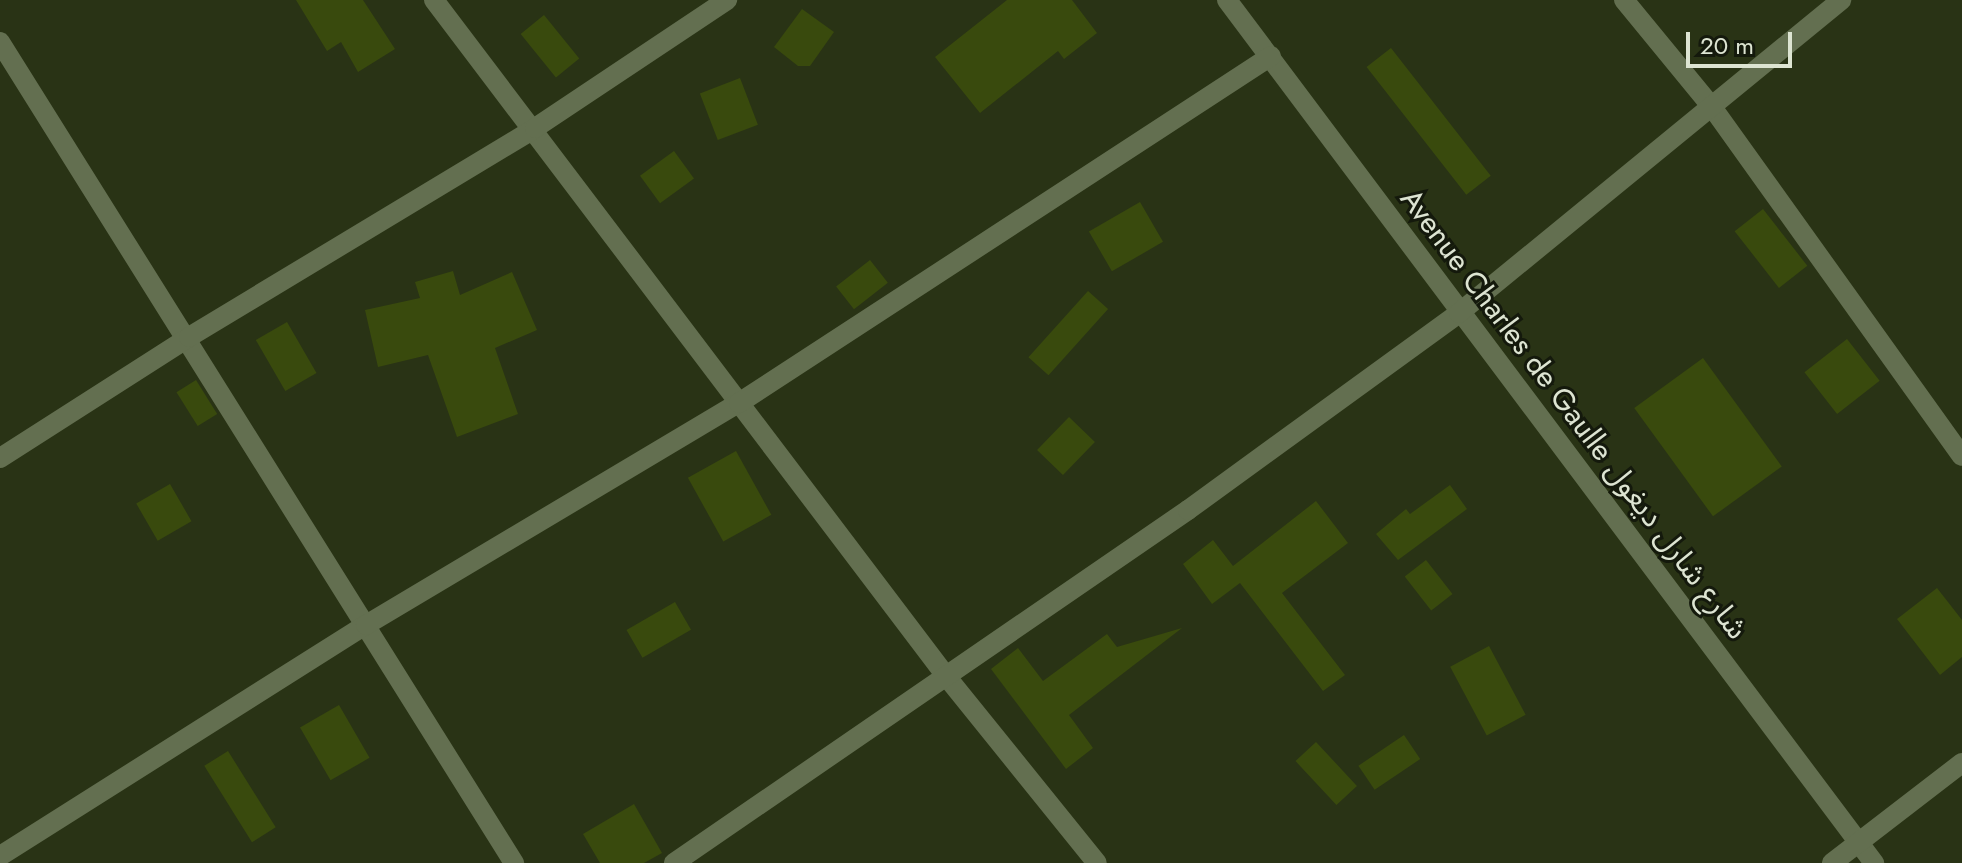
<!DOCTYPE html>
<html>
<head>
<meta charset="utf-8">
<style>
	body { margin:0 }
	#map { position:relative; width:1962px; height:863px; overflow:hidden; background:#293315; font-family:Jost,"Noto Sans Arabic",sans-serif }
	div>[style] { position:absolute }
	.building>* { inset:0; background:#394a0d; transform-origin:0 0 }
	.minor>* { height:20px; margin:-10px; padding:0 10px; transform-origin:10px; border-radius:10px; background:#636f50 }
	span { translate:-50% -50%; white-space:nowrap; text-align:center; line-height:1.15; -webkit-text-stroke:6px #14190c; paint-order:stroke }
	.street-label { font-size:30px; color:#dde4d2 }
	.scale { position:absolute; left:1686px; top:32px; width:106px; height:36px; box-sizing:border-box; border:4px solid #dde4d2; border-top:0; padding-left:10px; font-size:24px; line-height:28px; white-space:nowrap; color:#dde4d2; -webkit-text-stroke:6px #14190c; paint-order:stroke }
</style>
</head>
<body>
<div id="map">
	<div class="building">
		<i style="clip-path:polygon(296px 0,363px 0,395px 49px,358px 72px,341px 42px,327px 51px)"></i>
		<i style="clip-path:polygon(1007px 0,1072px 0,1097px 33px,1064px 59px,1058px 51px,980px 113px,935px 57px)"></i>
		<i style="clip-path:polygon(802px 9px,834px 32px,810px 66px,798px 66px,774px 47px)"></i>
		<i style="left:544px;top:15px;width:56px;height:30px;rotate:51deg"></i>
		<i style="left:1391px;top:48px;width:162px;height:31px;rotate:52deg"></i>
		<i style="left:740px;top:78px;width:50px;height:43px;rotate:69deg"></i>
		<i style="left:674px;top:151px;width:34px;height:42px;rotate:54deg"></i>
		<i style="left:1140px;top:202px;width:46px;height:59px;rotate:60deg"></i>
		<i style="left:1763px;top:209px;width:72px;height:36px;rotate:52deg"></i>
		<i style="left:870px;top:260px;width:29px;height:43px;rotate:52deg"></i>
		<i style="clip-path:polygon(453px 271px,460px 295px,512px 272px,537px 330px,495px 348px,518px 414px,457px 437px,428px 355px,378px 367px,365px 310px,420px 298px,415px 282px)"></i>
		<i style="left:1088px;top:291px;width:27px;height:89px;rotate:42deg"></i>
		<i style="left:287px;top:322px;width:59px;height:36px;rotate:60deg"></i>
		<i style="left:1847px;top:339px;width:53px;height:54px;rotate:52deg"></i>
		<i style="left:1703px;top:358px;width:134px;height:85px;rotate:54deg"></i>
		<i style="left:196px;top:380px;width:40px;height:23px;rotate:58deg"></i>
		<i style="left:1069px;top:417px;width:36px;height:46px;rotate:44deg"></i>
		<i style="left:736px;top:451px;width:73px;height:55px;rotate:61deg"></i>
		<i style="left:170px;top:484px;width:43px;height:39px;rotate:60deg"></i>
		<i style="clip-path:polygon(1450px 485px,1467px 509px,1398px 560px,1376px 534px,1406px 509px,1410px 514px)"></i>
		<i style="clip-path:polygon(1316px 501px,1348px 543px,1282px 593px,1345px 675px,1323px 691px,1240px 583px,1212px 604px,1183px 564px,1213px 540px,1233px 566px)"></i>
		<i style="left:1426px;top:560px;width:43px;height:27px;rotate:52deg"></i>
		<i style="clip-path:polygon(1937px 588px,1962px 620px,1962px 657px,1940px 675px,1897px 619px)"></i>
		<i style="left:675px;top:602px;width:32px;height:56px;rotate:60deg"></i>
		<i style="clip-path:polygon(1182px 628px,1069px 715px,1093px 748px,1066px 769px,991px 669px,1018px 648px,1043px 681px,1107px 634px,1117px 647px)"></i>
		<i style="left:1489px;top:646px;width:78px;height:44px;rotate:62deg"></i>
		<i style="left:339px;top:705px;width:61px;height:45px;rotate:60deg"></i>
		<i style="left:1404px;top:735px;width:29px;height:55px;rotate:56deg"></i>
		<i style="left:1316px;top:742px;width:60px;height:28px;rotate:47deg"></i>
		<i style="left:228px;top:751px;width:90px;height:28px;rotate:58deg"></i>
		<i style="clip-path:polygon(634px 804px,662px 853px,644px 863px,600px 863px,583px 834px)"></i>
	</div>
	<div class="minor">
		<i style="left:434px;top:0;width:848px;rotate:52.86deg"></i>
		<i style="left:946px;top:676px;width:240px;rotate:51.1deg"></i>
		<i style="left:1227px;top:0;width:1079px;rotate:53.14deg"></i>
		<i style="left:1624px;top:0;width:139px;rotate:50.6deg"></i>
		<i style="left:1712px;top:107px;width:429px;rotate:54.4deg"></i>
		<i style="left:0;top:42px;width:969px;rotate:57.95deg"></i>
		<i style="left:0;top:458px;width:224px;rotate:-32.6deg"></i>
		<i style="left:189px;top:337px;width:404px;rotate:-31.1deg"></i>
		<i style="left:535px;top:128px;width:231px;rotate:-33.7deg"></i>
		<i style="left:0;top:856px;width:433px;rotate:-32.3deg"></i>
		<i style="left:366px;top:625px;width:434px;rotate:-30.8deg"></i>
		<i style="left:739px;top:403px;width:635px;rotate:-33.11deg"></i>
		<i style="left:674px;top:863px;width:624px;rotate:-34.48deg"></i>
		<i style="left:1188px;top:510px;width:335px;rotate:-36deg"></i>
		<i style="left:1459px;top:313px;width:494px;rotate:-39.3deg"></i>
		<i style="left:1832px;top:863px;width:164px;rotate:-37.6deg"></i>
	</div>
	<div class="street-label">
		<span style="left:1574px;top:414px;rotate:53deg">Avenue Charles de Gaulle شارع شارل ديغول</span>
	</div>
	<div class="scale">20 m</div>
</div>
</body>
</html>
